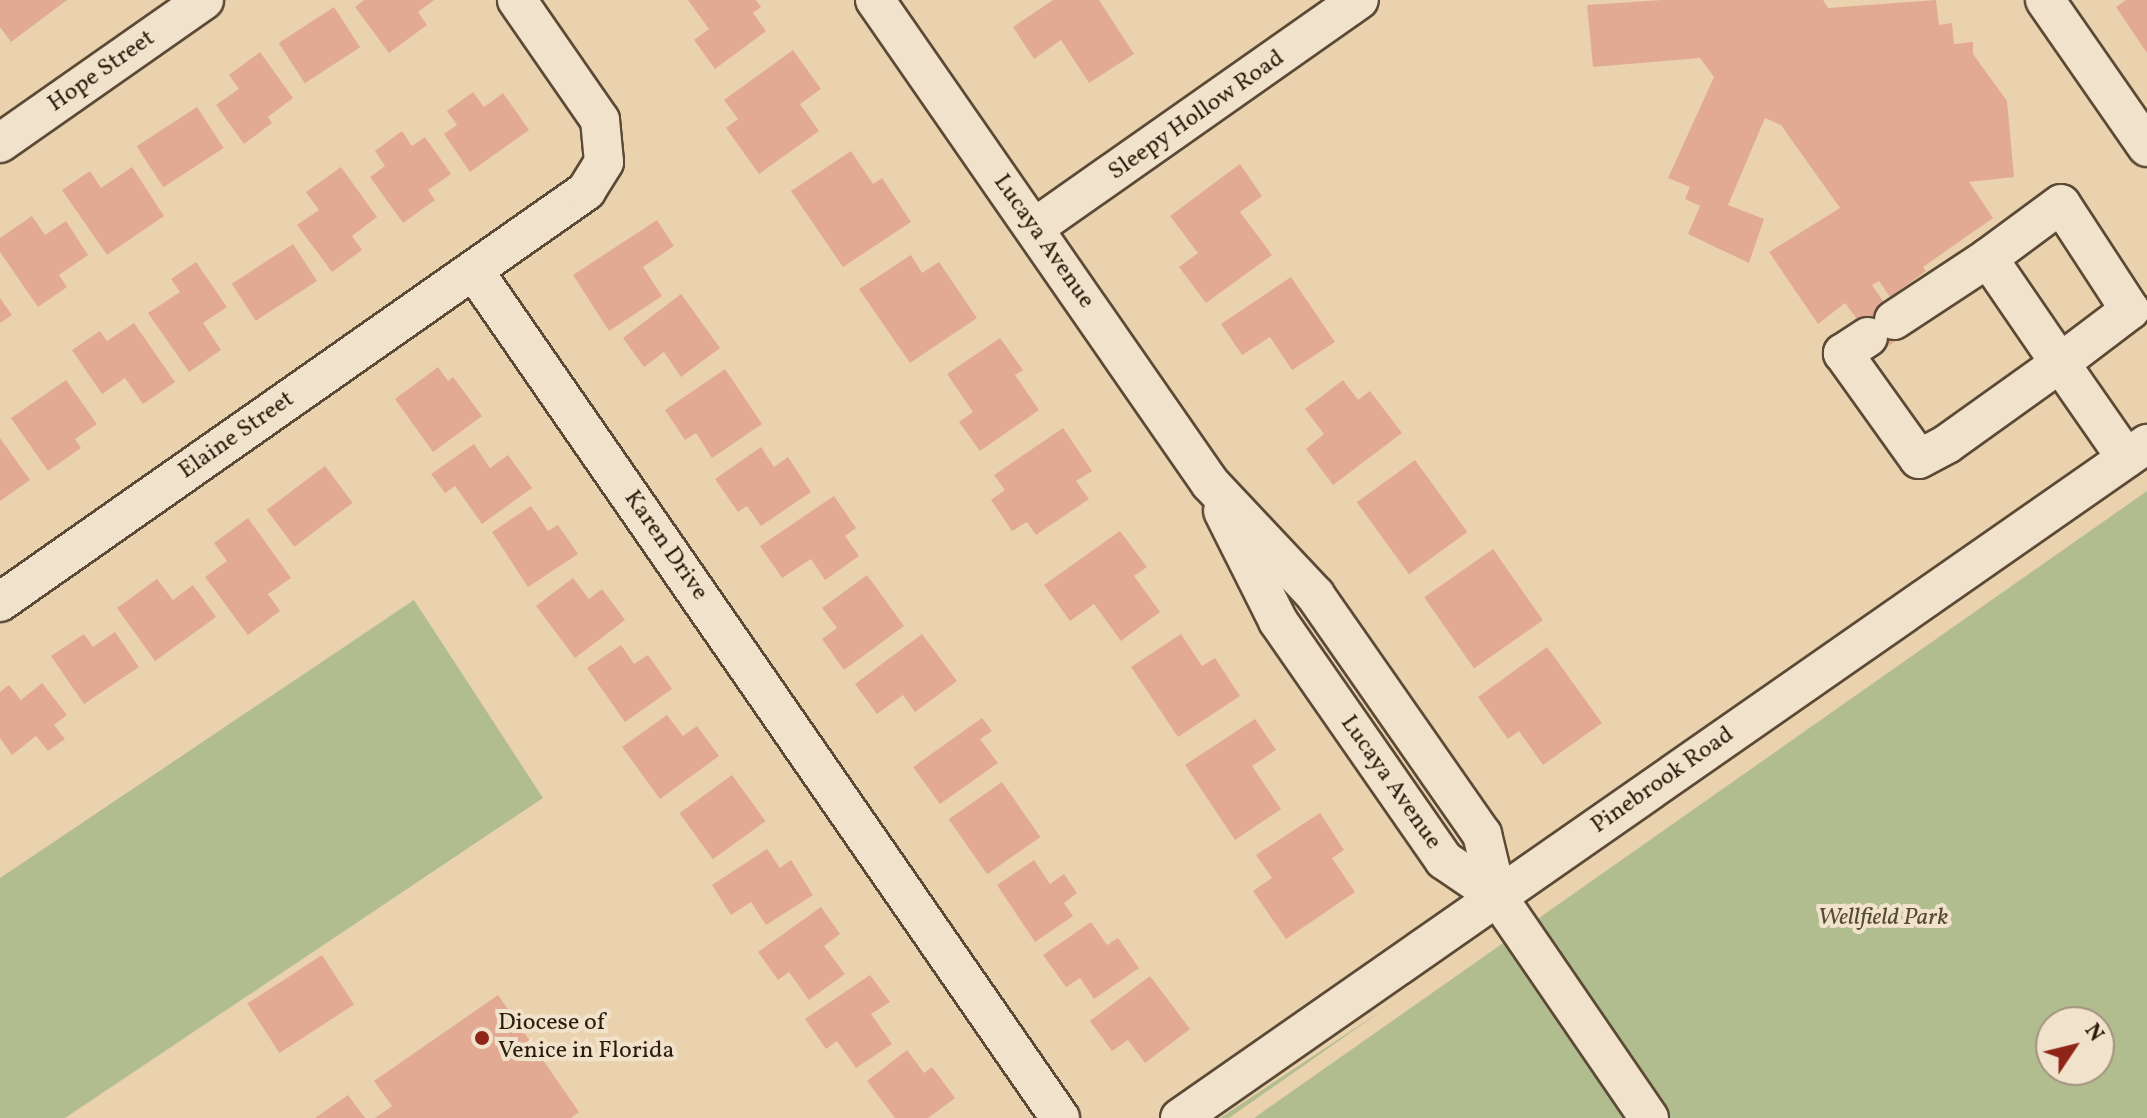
<!DOCTYPE html>
<html>
<head>
<meta charset="utf-8">
<style>
	body { margin:0 }
	#map { position:relative; width:2147px; height:1118px; overflow:hidden; background:#ead2af; font-family:Vollkorn,serif }
	div>[style] { position:absolute }
	.green>* { inset:0; background:#b2bd8f }
	.building>* { inset:0; background:#e3aa93; transform-origin:0 0 }
	.roads { filter:drop-shadow(2px 0 #5b4a35) drop-shadow(-2px 0 #5b4a35) drop-shadow(0 2px #5b4a35) drop-shadow(0 -2px #5b4a35) }
	.minor>* { height:38px; margin:-19px; padding:0 19px; transform-origin:19px; border-radius:19px; background:#f1e2cb }
	.dots>* { width:22px; height:22px; translate:-50% -50%; box-sizing:border-box; border:4px solid #f1e2cb; border-radius:50% }
	span { translate:-50% -50%; white-space:nowrap; text-align:center; line-height:1.15; -webkit-text-stroke:8px #f1e2cb; paint-order:stroke }
	.street-label { font-size:24px; color:#2b1c0c }
	.park-label { font-size:24px; color:#544c33; font-style:italic }
	.poi-label { font-size:24px; color:#2b1c0c }
	.left { translate:0 -50%; text-align:left }
	.north { position:absolute; left:2035px; top:1006px; width:80px; height:80px; box-sizing:border-box; background:#f1e2cb; border:2px solid #a2937f; border-radius:50%; rotate:55deg; font-size:22px; font-weight:700; line-height:32px; text-align:center; color:#2b1c0c }
	.north::after { content:''; display:block; margin:auto; width:28px; height:36px; background:#8f2418; clip-path:polygon(50% 0,100% 100%,50% 72%,0 100%) }
</style>
</head>
<body>
<div id="map">
	<div class="green">
		<i style="clip-path:polygon(evenodd,2147px 491px,2147px 1118px,1254px 1118px,2147px 491px,2051px 1022px,2099px 1022px,2099px 1070px,2051px 1070px,2051px 1022px)"></i>
		<i style="clip-path:polygon(414px 600px,543px 798px,65px 1118px,0 1118px,0 878px)"></i>
		<i style="clip-path:polygon(1401px 997px,1229px 1118px,1220px 1118px,1372px 1017px)"></i>
	</div>
	<div class="building">
		<i style="clip-path:polygon(0 0,67px 0,11px 42px,0 27px)"></i>
		<i style="clip-path:polygon(364px 0,434px 0,418px 12px,427px 25px,389px 53px,355px 7px)"></i>
		<i style="clip-path:polygon(688px 0,756px 0,761px 7px,753px 13px,766px 31px,715px 69px,694px 40px,709px 29px)"></i>
		<i style="clip-path:polygon(1053px 0,1099px 0,1134px 54px,1089px 83px,1061px 40px,1034px 59px,1013px 27px)"></i>
		<i style="clip-path:polygon(1662px 0,1823px 0,1828px 8px,1936px 0,1939px 25px,1952px 23px,1954px 44px,1973px 42px,1973px 54px,2007px 101px,2014px 177px,1969px 182px,1993px 218px,1923px 267px,1926px 271px,1890px 297px,1879px 281px,1872px 285px,1906px 334px,1881px 351px,1845px 303px,1818px 324px,1769px 252px,1840px 208px,1781px 125px,1765px 118px,1728px 205px,1764px 219px,1749px 263px,1688px 234px,1700px 206px,1685px 199px,1690px 187px,1668px 178px,1714px 77px,1700px 58px,1593px 67px,1587px 5px)"></i>
		<i style="clip-path:polygon(2126px 0,2147px 0,2147px 53px,2116px 7px)"></i>
		<i style="left:334px;top:7px;width:48px;height:66px;rotate:57deg"></i>
		<i style="clip-path:polygon(793px 50px,821px 89px,800px 104px,819px 131px,759px 174px,726px 128px,738px 119px,724px 100px)"></i>
		<i style="clip-path:polygon(260px 52px,293px 98px,268px 117px,272px 123px,244px 144px,216px 105px,239px 89px,229px 75px)"></i>
		<i style="clip-path:polygon(473px 92px,484px 107px,503px 93px,529px 130px,470px 172px,444px 134px,457px 125px,447px 111px)"></i>
		<i style="left:197px;top:107px;width:49px;height:72px;rotate:57deg"></i>
		<i style="clip-path:polygon(402px 131px,412px 146px,425px 137px,451px 174px,428px 190px,435px 200px,403px 223px,370px 177px,385px 166px,375px 151px)"></i>
		<i style="clip-path:polygon(851px 151px,873px 184px,882px 178px,911px 222px,843px 267px,791px 191px)"></i>
		<i style="clip-path:polygon(1240px 164px,1262px 196px,1240px 212px,1272px 255px,1206px 303px,1179px 267px,1198px 253px,1170px 216px)"></i>
		<i style="clip-path:polygon(132px 167px,164px 216px,107px 255px,62px 190px,90px 171px,101px 188px)"></i>
		<i style="clip-path:polygon(341px 167px,377px 217px,352px 236px,362px 250px,332px 272px,297px 225px,319px 210px,306px 192px)"></i>
		<i style="clip-path:polygon(32px 216px,45px 235px,66px 221px,88px 255px,59px 275px,67px 287px,38px 307px,0 252px,0 238px)"></i>
		<i style="clip-path:polygon(657px 220px,674px 246px,643px 267px,662px 296px,609px 331px,573px 275px)"></i>
		<i style="left:293px;top:244px;width:44px;height:73px;rotate:57deg"></i>
		<i style="clip-path:polygon(911px 255px,922px 273px,939px 262px,977px 318px,910px 363px,859px 289px)"></i>
		<i style="clip-path:polygon(196px 262px,227px 307px,203px 323px,221px 350px,189px 372px,148px 313px,180px 292px,171px 279px)"></i>
		<i style="clip-path:polygon(1291px 277px,1335px 342px,1292px 370px,1270px 337px,1242px 355px,1221px 324px)"></i>
		<i style="clip-path:polygon(681px 294px,720px 348px,681px 377px,664px 352px,644px 367px,623px 338px)"></i>
		<i style="clip-path:polygon(0 298px,12px 315px,0 323px)"></i>
		<i style="clip-path:polygon(134px 323px,175px 382px,143px 404px,125px 378px,102px 394px,72px 350px,100px 331px,107px 341px)"></i>
		<i style="clip-path:polygon(1000px 338px,1023px 370px,1015px 375px,1039px 410px,980px 451px,959px 422px,973px 412px,947px 374px)"></i>
		<i style="clip-path:polygon(438px 367px,448px 381px,453px 377px,482px 416px,433px 452px,395px 399px)"></i>
		<i style="clip-path:polygon(725px 369px,762px 424px,712px 458px,696px 433px,685px 440px,665px 410px)"></i>
		<i style="clip-path:polygon(66px 380px,97px 424px,75px 439px,81px 448px,48px 471px,11px 418px)"></i>
		<i style="clip-path:polygon(1343px 380px,1358px 400px,1370px 391px,1402px 433px,1333px 485px,1306px 449px,1324px 434px,1305px 409px)"></i>
		<i style="clip-path:polygon(1063px 428px,1092px 471px,1076px 481px,1089px 499px,1036px 535px,1027px 522px,1012px 531px,991px 500px,1005px 490px,994px 475px)"></i>
		<i style="clip-path:polygon(0 438px,30px 480px,0 501px)"></i>
		<i style="clip-path:polygon(474px 444px,490px 468px,508px 455px,532px 488px,482px 524px,455px 486px,445px 493px,431px 474px)"></i>
		<i style="clip-path:polygon(761px 447px,774px 467px,788px 457px,811px 492px,761px 526px,747px 506px,738px 512px,715px 479px)"></i>
		<i style="left:1415px;top:460px;width:89px;height:72px;rotate:54deg"></i>
		<i style="left:325px;top:466px;width:46px;height:73px;rotate:53deg"></i>
		<i style="clip-path:polygon(834px 496px,856px 528px,845px 536px,859px 556px,825px 580px,811px 559px,782px 578px,760px 546px)"></i>
		<i style="clip-path:polygon(531px 506px,548px 531px,558px 525px,578px 554px,528px 587px,492px 532px)"></i>
		<i style="clip-path:polygon(248px 518px,291px 578px,268px 594px,280px 611px,248px 635px,205px 577px,227px 561px,214px 543px)"></i>
		<i style="clip-path:polygon(1120px 531px,1147px 567px,1134px 576px,1160px 612px,1121px 641px,1094px 604px,1070px 621px,1044px 585px)"></i>
		<i style="left:1493px;top:549px;width:87px;height:84px;rotate:55deg"></i>
		<i style="clip-path:polygon(867px 575px,904px 626px,844px 670px,822px 639px,837px 628px,822px 608px)"></i>
		<i style="clip-path:polygon(573px 578px,589px 599px,602px 589px,625px 620px,575px 658px,536px 606px)"></i>
		<i style="clip-path:polygon(157px 579px,173px 600px,193px 585px,216px 617px,155px 661px,117px 608px)"></i>
		<i style="clip-path:polygon(115px 632px,139px 667px,84px 704px,51px 656px,84px 634px,93px 647px)"></i>
		<i style="clip-path:polygon(922px 634px,957px 681px,915px 712px,903px 695px,877px 714px,855px 684px)"></i>
		<i style="clip-path:polygon(1181px 634px,1202px 666px,1215px 658px,1240px 696px,1178px 737px,1131px 667px)"></i>
		<i style="clip-path:polygon(621px 645px,634px 664px,648px 655px,672px 689px,625px 722px,587px 668px)"></i>
		<i style="clip-path:polygon(1547px 647px,1602px 723px,1543px 765px,1519px 731px,1508px 739px,1478px 697px)"></i>
		<i style="clip-path:polygon(42px 683px,67px 715px,54px 725px,65px 739px,48px 751px,36px 736px,12px 755px,0 738px,0 692px,9px 685px,21px 700px)"></i>
		<i style="clip-path:polygon(667px 715px,683px 736px,697px 726px,719px 756px,660px 799px,622px 747px)"></i>
		<i style="clip-path:polygon(982px 718px,992px 731px,980px 739px,998px 763px,940px 804px,913px 767px)"></i>
		<i style="clip-path:polygon(1255px 719px,1276px 750px,1252px 766px,1281px 809px,1235px 840px,1185px 765px)"></i>
		<i style="left:732px;top:775px;width:57px;height:65px;rotate:54deg"></i>
		<i style="left:1002px;top:782px;width:67px;height:65px;rotate:55deg"></i>
		<i style="clip-path:polygon(1320px 813px,1344px 850px,1332px 858px,1355px 892px,1286px 939px,1253px 891px,1272px 878px,1256px 855px)"></i>
		<i style="clip-path:polygon(767px 849px,780px 868px,791px 860px,813px 895px,766px 925px,751px 902px,731px 915px,712px 885px)"></i>
		<i style="clip-path:polygon(1034px 860px,1050px 884px,1064px 874px,1077px 893px,1064px 903px,1073px 916px,1035px 942px,997px 885px)"></i>
		<i style="clip-path:polygon(821px 907px,840px 934px,824px 946px,845px 974px,809px 1000px,789px 972px,778px 980px,758px 952px)"></i>
		<i style="clip-path:polygon(1091px 922px,1107px 945px,1118px 938px,1139px 968px,1094px 999px,1080px 978px,1066px 987px,1043px 955px)"></i>
		<i style="left:322px;top:955px;width:59px;height:89px;rotate:57deg"></i>
		<i style="clip-path:polygon(870px 975px,890px 1002px,871px 1014px,892px 1044px,856px 1068px,837px 1041px,826px 1049px,805px 1019px)"></i>
		<i style="clip-path:polygon(1150px 976px,1190px 1029px,1145px 1063px,1128px 1040px,1112px 1051px,1090px 1021px)"></i>
		<i style="clip-path:polygon(498px 995px,579px 1112px,571px 1118px,375px 1118px,392px 1106px,374px 1081px)"></i>
		<i style="clip-path:polygon(907px 1050px,924px 1073px,932px 1067px,955px 1098px,928px 1118px,895px 1118px,867px 1081px)"></i>
		<i style="clip-path:polygon(348px 1095px,365px 1118px,315px 1118px)"></i>
	</div>
	<div class="roads">
		<div class="minor">
			<i style="left:875px;top:0;width:588px;rotate:55.26deg"></i>
			<i style="left:1210px;top:483px;width:154px;rotate:46.8deg"></i>
			<i style="left:1315px;top:595px;width:292px;rotate:55.1deg"></i>
			<i style="left:1482px;top:834px;width:64px;rotate:76.4deg"></i>
			<i style="left:1497px;top:896px;width:269px;rotate:55.6deg"></i>
			<i style="left:2045px;top:0;width:179px;rotate:55.2deg"></i>
			<i style="left:0;top:143px;width:249px;rotate:-35deg"></i>
			<i style="left:1034px;top:228px;width:397px;rotate:-35.1deg"></i>
			<i style="left:474px;top:271px;width:1030px;rotate:55.32deg"></i>
			<i style="left:1894px;top:320px;width:113px;rotate:-33.4deg"></i>
			<i style="left:1868px;top:337px;width:30px;rotate:147deg"></i>
			<i style="left:1843px;top:353px;width:130px;rotate:54.4deg"></i>
			<i style="left:1919px;top:459px;width:32px;rotate:-28deg"></i>
			<i style="left:1947px;top:444px;width:139px;rotate:-35.6deg"></i>
			<i style="left:2060px;top:363px;width:88px;rotate:-37.1deg"></i>
			<i style="left:2130px;top:310px;width:126px;rotate:-123.1deg"></i>
			<i style="left:2061px;top:204px;width:91px;rotate:143.5deg"></i>
			<i style="left:1988px;top:258px;width:127px;rotate:55.6deg"></i>
			<i style="left:2060px;top:363px;width:116px;rotate:55.2deg"></i>
			<i style="left:1223px;top:511px;width:123px;rotate:63.4deg"></i>
			<i style="left:1278px;top:621px;width:291px;rotate:55.2deg"></i>
			<i style="left:1444px;top:860px;width:64px;rotate:34.2deg"></i>
			<i style="left:0;top:602px;width:716px;rotate:-35.04deg"></i>
			<i style="left:586px;top:191px;width:34px;rotate:-58deg"></i>
			<i style="left:604px;top:162px;width:42px;rotate:-95.4deg"></i>
			<i style="left:600px;top:120px;width:146px;rotate:-124.7deg"></i>
			<i style="left:1180px;top:1118px;width:1179px;rotate:-34.88deg"></i>
		</div>
	</div>
	<div class="dots">
		<i style="left:482px;top:1038px;background:#8f2418"></i>
	</div>
	<div class="street-label">
		<span style="left:102px;top:72px;rotate:-35deg">Hope Street</span>
		<span style="left:1197px;top:116px;rotate:-35deg">Sleepy Hollow Road</span>
		<span style="left:1043px;top:242px;rotate:55deg">Lucaya Avenue</span>
		<span style="left:237px;top:436px;rotate:-35deg">Elaine Street</span>
		<span style="left:665px;top:546px;rotate:55deg">Karen Drive</span>
		<span style="left:1663px;top:781px;rotate:-35deg">Pinebrook Road</span>
		<span style="left:1390px;top:783px;rotate:55deg">Lucaya Avenue</span>
	</div>
	<div class="park-label">
		<span style="left:1883px;top:919px">Wellfield Park</span>
	</div>
	<div class="poi-label">
		<span class="left" style="left:498px;top:1038px">Diocese of<br>Venice in Florida</span>
	</div>
	<div class="north">N</div>
</div>
</body>
</html>
